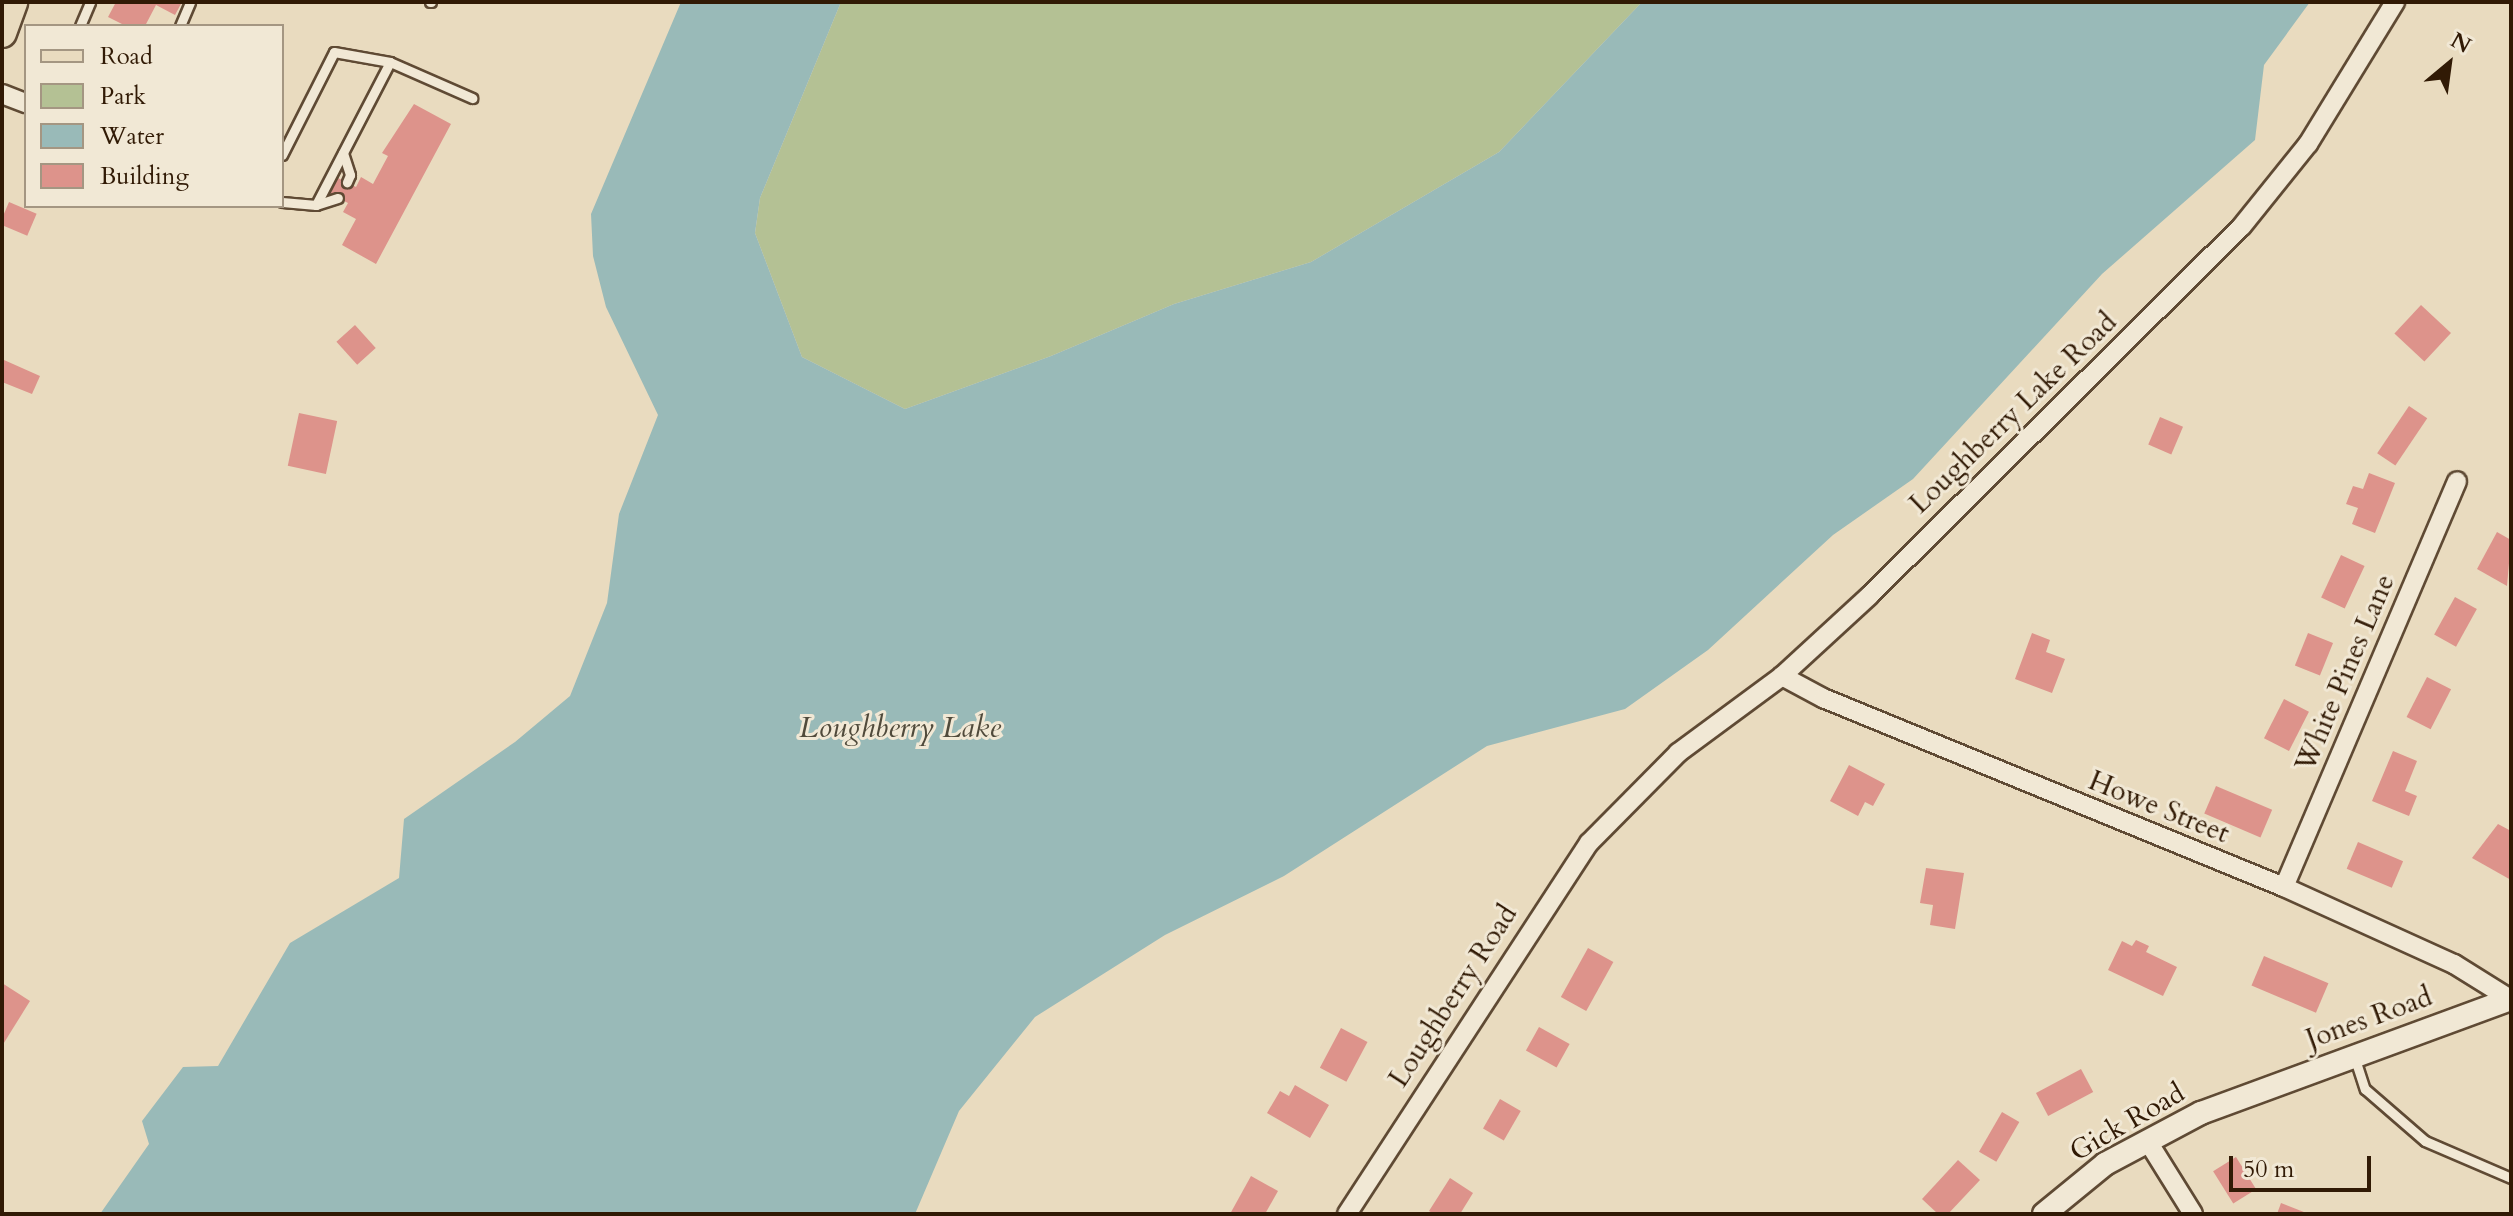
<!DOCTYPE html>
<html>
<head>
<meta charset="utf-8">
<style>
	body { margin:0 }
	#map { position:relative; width:2513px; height:1216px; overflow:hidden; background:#e9dbbf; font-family:Cardo,serif }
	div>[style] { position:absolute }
	.green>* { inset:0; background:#b4c194 }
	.water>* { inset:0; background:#99bab8 }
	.building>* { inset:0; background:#dd938b; transform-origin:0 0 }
	.roads { filter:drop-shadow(2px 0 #5f4a34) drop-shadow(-2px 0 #5f4a34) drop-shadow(0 2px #5f4a34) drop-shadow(0 -2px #5f4a34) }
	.service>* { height:9px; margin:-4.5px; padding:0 4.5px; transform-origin:4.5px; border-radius:4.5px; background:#f1e8d5 }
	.minor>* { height:18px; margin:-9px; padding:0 9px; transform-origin:9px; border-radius:9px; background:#f1e8d5 }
	.tertiary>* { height:22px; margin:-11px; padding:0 11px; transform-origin:11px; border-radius:11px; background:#f1e8d5 }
	.primary>* { height:28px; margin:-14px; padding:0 14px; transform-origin:14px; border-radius:14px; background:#e9dbbf }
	span { translate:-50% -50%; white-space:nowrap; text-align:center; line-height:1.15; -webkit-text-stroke:6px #f1e8d5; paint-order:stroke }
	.street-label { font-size:28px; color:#311a05 }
	.water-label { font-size:30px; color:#504a3b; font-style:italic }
	.frame { position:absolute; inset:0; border:4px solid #311a05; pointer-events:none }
	.legend { position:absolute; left:24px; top:24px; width:260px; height:184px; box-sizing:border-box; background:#f1e8d5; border:2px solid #a49682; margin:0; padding:10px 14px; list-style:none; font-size:24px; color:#311a05 }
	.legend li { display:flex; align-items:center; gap:16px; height:40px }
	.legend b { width:40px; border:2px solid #a49682 }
	.north { position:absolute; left:2409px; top:24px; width:80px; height:80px; -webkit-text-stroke:6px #f1e8d5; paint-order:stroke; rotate:29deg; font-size:22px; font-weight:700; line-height:32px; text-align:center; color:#311a05 }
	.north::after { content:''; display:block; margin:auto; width:28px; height:36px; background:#311a05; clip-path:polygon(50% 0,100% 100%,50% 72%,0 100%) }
	.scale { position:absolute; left:2229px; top:1156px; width:142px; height:36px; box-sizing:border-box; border:4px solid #311a05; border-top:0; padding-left:10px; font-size:24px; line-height:28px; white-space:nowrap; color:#311a05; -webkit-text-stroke:6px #f1e8d5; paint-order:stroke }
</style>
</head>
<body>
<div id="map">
	<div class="green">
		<i style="clip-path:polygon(841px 2px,1642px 2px,1499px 152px,1311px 262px,1174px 304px,1051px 356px,905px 409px,802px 357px,755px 233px,760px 198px)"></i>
	</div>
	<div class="water">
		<i style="clip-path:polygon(681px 2px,841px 2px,760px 198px,755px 233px,802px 357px,905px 409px,1051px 356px,1174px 304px,1311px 262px,1499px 152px,1642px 2px,2310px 2px,2264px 65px,2255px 140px,2102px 274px,1913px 479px,1833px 535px,1708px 650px,1625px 709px,1487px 746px,1284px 876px,1165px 935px,1035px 1017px,959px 1111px,915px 1214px,100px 1214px,149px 1144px,142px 1121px,183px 1067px,218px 1066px,290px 943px,399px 878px,404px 819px,515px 742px,570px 696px,607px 603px,619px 514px,658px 415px,606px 307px,593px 256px,591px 214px)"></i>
	</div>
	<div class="building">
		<i style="clip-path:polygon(116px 2px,182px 2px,175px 15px,156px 5px,145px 26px,126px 26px,108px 17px)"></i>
		<i style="clip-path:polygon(414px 104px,451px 124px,376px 264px,342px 245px,356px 219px,343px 212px,348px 203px,330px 194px,338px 178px,356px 187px,361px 177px,373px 184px,388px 156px,382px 153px)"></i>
		<i style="left:9px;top:202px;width:30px;height:24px;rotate:23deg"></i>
		<i style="left:2421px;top:305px;width:41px;height:39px;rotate:43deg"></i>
		<i style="left:355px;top:325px;width:31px;height:25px;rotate:48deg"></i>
		<i style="clip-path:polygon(4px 360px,40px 376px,32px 394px,2px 382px)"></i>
		<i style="left:2409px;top:406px;width:22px;height:57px;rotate:34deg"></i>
		<i style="left:299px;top:413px;width:39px;height:54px;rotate:12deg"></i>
		<i style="left:2160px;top:417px;width:25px;height:30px;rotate:23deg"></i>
		<i style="clip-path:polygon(2369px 473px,2395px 483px,2375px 533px,2352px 524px,2358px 508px,2346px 504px,2353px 486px,2363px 489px)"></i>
		<i style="clip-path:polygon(2497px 532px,2511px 540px,2507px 586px,2477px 569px)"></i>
		<i style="left:2341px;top:555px;width:26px;height:47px;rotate:25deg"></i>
		<i style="left:2455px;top:597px;width:25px;height:43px;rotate:29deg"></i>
		<i style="clip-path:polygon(2032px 633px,2050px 640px,2046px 652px,2065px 659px,2052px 693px,2015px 679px)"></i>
		<i style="left:2308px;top:633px;width:27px;height:35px;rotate:22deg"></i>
		<i style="left:2427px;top:677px;width:27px;height:45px;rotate:27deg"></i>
		<i style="left:2284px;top:699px;width:28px;height:44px;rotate:27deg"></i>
		<i style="clip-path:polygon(2393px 751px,2417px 761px,2405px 791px,2417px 796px,2409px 816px,2372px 801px)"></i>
		<i style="clip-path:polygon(1849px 765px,1885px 784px,1873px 806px,1865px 802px,1858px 816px,1830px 801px)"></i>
		<i style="left:2216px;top:786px;width:61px;height:30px;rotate:23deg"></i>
		<i style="clip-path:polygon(2498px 824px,2511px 831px,2511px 880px,2472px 858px)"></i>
		<i style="left:2358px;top:842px;width:49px;height:29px;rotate:23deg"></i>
		<i style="clip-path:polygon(1926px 868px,1964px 873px,1955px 929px,1930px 925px,1933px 905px,1920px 903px)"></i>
		<i style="clip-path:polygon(2136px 940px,2149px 946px,2146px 952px,2177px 967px,2163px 996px,2108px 970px,2122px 941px,2132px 946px)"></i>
		<i style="left:1588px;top:948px;width:29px;height:56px;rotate:29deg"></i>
		<i style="left:2264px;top:956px;width:70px;height:32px;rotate:23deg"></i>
		<i style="clip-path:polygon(2px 983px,30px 1001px,2px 1046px)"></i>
		<i style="left:1539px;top:1027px;width:35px;height:27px;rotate:29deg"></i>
		<i style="left:1341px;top:1028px;width:30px;height:45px;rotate:28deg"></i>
		<i style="left:2081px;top:1069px;width:26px;height:51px;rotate:62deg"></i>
		<i style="clip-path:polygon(1295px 1085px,1329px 1105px,1310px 1138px,1267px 1113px,1280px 1091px,1289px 1096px)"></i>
		<i style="left:1500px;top:1099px;width:24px;height:34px;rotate:30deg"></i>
		<i style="left:2002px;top:1112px;width:20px;height:46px;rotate:30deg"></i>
		<i style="left:2236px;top:1157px;width:38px;height:27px;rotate:58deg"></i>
		<i style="clip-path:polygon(1958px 1160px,1980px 1180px,1948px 1214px,1938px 1214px,1922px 1199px)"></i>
		<i style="clip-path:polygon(1251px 1176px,1278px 1191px,1265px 1214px,1230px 1214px)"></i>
		<i style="clip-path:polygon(1450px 1178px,1473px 1193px,1460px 1214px,1434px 1214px,1429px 1211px)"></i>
		<i style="clip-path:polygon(2281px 1203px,2309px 1214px,2277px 1214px)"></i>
	</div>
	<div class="roads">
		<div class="service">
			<i style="left:430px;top:2px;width:1px"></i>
			<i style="left:80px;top:26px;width:26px;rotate:-67deg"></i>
			<i style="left:180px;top:26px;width:26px;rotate:-67deg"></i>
			<i style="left:390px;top:62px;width:90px;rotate:23.7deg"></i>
			<i style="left:343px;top:153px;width:23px;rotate:72deg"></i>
			<i style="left:350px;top:175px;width:8px;rotate:113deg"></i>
			<i style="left:282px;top:155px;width:115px;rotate:-63.2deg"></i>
			<i style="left:334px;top:52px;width:57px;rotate:10.1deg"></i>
			<i style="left:390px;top:62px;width:161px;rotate:117.4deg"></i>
			<i style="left:316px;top:205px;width:34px;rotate:-175deg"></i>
			<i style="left:316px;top:205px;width:23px;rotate:-18deg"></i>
			<i style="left:2354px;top:1056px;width:35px;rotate:72deg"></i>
			<i style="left:2365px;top:1089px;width:79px;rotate:40.9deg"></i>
			<i style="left:2425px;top:1141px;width:94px;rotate:23.3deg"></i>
		</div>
		<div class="minor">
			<i style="left:2px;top:94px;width:26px;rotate:21deg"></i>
			<i style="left:1782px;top:676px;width:47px;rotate:28.2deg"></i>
			<i style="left:1823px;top:698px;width:498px;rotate:22.3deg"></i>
			<i style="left:2284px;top:887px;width:187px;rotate:24.4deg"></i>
			<i style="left:2454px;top:964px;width:66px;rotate:32deg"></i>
			<i style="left:2284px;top:887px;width:441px;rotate:-66.9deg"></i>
			<i style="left:2147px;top:1140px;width:87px;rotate:58.1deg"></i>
			<i style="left:1347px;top:1214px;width:443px;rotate:-56.9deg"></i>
			<i style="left:1589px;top:843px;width:127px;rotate:-45.3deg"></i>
			<i style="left:1678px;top:753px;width:129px;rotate:-36.5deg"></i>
			<i style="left:1782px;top:676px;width:118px;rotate:-42.6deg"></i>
			<i style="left:1869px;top:596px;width:525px;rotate:-44.77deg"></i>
			<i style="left:2242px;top:226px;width:105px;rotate:-51.2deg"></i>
			<i style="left:2308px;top:144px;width:167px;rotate:-58.5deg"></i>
		</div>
		<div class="tertiary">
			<i style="left:2044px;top:1214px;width:79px;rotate:-39.3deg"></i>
			<i style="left:2105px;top:1164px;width:109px;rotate:-28deg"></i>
			<i style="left:2201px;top:1113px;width:330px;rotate:-20.2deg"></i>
		</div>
		<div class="primary">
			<i style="left:2px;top:33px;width:33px;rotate:-70deg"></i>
		</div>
	</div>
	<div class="street-label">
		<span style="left:2013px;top:413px;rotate:-44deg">Loughberry Lake Road</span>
		<span style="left:2345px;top:673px;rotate:-67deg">White Pines Lane</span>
		<span style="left:2159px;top:807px;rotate:22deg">Howe Street</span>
		<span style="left:1453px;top:996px;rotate:-57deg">Loughberry Road</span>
		<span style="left:2369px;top:1018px;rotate:-20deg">Jones Road</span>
		<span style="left:2127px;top:1122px;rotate:-30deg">Gick Road</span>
	</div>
	<div class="water-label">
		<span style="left:900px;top:728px">Loughberry Lake</span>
	</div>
	<div class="frame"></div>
	<ul class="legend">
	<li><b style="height:10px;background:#e9dbbf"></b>Road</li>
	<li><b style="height:22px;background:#b4c194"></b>Park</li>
	<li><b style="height:22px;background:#99bab8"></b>Water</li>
	<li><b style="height:22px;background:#dd938b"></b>Building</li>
	</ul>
	<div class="north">N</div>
	<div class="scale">50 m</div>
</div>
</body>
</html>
